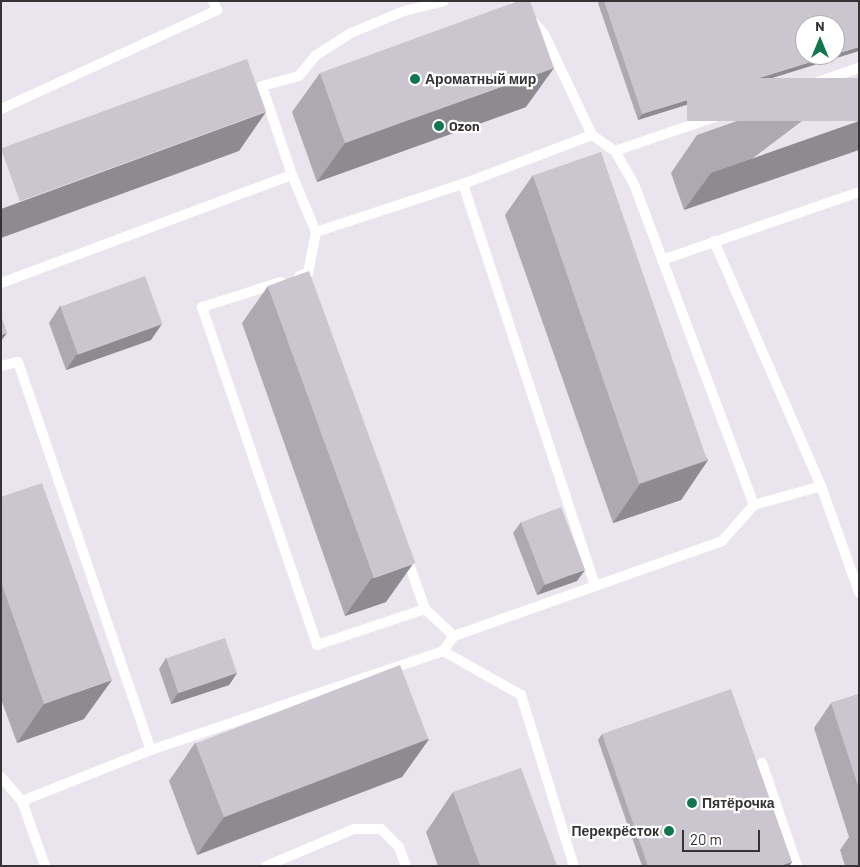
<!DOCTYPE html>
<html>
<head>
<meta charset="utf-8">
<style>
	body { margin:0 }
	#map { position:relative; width:860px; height:867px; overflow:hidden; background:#e9e4ed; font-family:Barlow,sans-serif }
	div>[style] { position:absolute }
	.service>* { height:10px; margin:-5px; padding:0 5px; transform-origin:5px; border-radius:5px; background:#fff }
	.wall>* { inset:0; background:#aea9b1 }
	.shaded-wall>* { inset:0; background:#8d8a90 }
	.building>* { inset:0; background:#cac5ce; transform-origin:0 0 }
	.dots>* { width:14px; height:14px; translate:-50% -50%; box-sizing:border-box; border:2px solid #fff; border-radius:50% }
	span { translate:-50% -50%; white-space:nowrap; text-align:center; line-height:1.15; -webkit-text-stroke:4.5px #fff; paint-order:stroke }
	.poi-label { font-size:14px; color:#343235; font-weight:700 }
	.left { translate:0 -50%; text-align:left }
	.right { translate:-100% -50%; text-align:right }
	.frame { position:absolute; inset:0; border:2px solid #343235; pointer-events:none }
	.north { position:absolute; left:795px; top:15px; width:50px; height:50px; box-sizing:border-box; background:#fff; border:1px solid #aeadae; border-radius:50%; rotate:0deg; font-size:14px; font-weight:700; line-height:20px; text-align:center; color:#343235 }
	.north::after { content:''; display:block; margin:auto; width:18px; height:22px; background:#0f764e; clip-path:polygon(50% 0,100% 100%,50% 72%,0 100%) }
	.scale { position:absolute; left:682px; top:830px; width:78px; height:22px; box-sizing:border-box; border:2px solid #343235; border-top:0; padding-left:6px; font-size:15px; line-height:18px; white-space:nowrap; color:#343235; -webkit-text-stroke:4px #fff; paint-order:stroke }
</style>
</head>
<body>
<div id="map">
	<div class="service">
		<i style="left:1px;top:109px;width:238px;rotate:-24.6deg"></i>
		<i style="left:217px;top:10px;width:10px;rotate:-114deg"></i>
		<i style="left:592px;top:135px;width:28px;rotate:35deg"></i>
		<i style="left:615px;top:151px;width:38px;rotate:60deg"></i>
		<i style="left:634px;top:184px;width:343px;rotate:69.5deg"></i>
		<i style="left:615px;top:151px;width:258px;rotate:-18.8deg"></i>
		<i style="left:292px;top:175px;width:94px;rotate:-108.6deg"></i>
		<i style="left:262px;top:86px;width:38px;rotate:-15deg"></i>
		<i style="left:299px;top:76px;width:26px;rotate:-51deg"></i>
		<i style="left:315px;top:56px;width:43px;rotate:-32.6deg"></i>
		<i style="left:351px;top:33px;width:57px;rotate:-22.5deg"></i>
		<i style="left:404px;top:11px;width:41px;rotate:-14deg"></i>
		<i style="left:463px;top:184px;width:423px;rotate:71.8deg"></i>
		<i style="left:714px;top:241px;width:267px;rotate:66.4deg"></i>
		<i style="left:662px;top:260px;width:208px;rotate:-19deg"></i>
		<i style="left:299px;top:276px;width:9px;rotate:-18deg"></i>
		<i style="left:308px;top:273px;width:42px;rotate:-79deg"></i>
		<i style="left:281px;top:282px;width:83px;rotate:162.4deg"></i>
		<i style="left:202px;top:307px;width:357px;rotate:71.2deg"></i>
		<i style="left:317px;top:645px;width:114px;rotate:-18.4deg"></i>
		<i style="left:425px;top:609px;width:40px;rotate:43deg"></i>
		<i style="left:1px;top:283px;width:310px;rotate:-20.4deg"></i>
		<i style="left:292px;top:175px;width:62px;rotate:67.2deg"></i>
		<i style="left:316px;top:232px;width:155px;rotate:-18.1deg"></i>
		<i style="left:463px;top:184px;width:138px;rotate:-20.8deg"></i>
		<i style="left:592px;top:135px;width:112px;rotate:-115.4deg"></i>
		<i style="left:544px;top:34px;width:44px;rotate:-131.3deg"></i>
		<i style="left:1px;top:366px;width:17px;rotate:-13deg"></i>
		<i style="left:18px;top:362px;width:410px;rotate:71.1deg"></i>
		<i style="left:406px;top:555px;width:57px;rotate:70.6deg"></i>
		<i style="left:443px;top:651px;width:90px;rotate:29.4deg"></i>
		<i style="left:521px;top:695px;width:179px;rotate:72.8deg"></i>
		<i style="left:762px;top:763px;width:109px;rotate:71.2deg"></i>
		<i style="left:1px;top:777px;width:32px;rotate:49deg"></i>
		<i style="left:22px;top:801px;width:69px;rotate:70.5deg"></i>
		<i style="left:22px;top:801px;width:139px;rotate:-21.6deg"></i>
		<i style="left:151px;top:750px;width:308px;rotate:-18.7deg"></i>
		<i style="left:443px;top:651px;width:19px;rotate:-54deg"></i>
		<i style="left:454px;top:636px;width:284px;rotate:-19.5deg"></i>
		<i style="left:722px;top:541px;width:48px;rotate:-48.4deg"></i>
		<i style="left:754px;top:505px;width:70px;rotate:-15.8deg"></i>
		<i style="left:821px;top:486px;width:113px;rotate:70.3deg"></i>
		<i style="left:266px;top:866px;width:95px;rotate:-22.8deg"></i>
		<i style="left:354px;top:829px;width:27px"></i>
		<i style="left:381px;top:829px;width:25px;rotate:45deg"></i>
		<i style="left:399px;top:847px;width:20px;rotate:70deg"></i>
	</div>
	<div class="wall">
		<i style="clip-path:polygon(599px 1px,859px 1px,638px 120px,598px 3px)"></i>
		<i style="clip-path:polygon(320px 73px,526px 107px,317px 182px,292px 112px)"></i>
		<i style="clip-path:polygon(859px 78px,684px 210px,671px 173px,697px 135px)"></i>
		<i style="clip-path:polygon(533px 175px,708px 460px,681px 500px,613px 523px,505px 215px)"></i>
		<i style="clip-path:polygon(268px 286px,386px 602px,345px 616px,242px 323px)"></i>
		<i style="clip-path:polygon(60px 306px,151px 340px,66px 370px,49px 323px)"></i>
		<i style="clip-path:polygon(1px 497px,84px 719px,17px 743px,1px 699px)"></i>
		<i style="clip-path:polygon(521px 522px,577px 581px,537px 595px,513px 533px)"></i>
		<i style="clip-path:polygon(166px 658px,237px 673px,229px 685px,171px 704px,159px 669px)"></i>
		<i style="clip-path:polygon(859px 694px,859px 866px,845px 866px,840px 850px,849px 837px,814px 728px,831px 703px)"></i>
		<i style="clip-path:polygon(602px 734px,792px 862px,789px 866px,642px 866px,598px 740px)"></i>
		<i style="clip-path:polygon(429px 739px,402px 777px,197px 855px,169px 781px,195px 743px)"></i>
		<i style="clip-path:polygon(453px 792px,557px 866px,438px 866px,426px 832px)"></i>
	</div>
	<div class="shaded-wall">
		<i style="clip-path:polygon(859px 47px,859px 51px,638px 120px,642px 114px)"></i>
		<i style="clip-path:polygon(554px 68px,526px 107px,317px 182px,345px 143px)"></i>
		<i style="clip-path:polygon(266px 112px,239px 151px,1px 238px,1px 209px)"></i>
		<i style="clip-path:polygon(859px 121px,859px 150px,684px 210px,711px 173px)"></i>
		<i style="clip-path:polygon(162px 324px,151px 340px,66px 370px,77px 354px)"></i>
		<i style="clip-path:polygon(7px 333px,1px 341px,1px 335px)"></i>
		<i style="clip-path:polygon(708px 460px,681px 500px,613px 523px,640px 484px)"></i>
		<i style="clip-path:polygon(413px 564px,386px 602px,345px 616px,371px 579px)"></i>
		<i style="clip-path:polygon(585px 570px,577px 581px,537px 595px,545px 584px)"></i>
		<i style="clip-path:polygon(237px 673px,229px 685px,171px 704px,178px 693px)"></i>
		<i style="clip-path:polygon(112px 680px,84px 719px,17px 743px,44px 704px)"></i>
		<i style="clip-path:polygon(429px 739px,402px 777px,197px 855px,224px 817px)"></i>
		<i style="clip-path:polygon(792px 862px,789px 866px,780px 866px)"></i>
	</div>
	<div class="building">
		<i style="clip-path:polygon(518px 1px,530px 1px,554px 68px,345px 143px,320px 73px)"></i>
		<i style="clip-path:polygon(604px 1px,859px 1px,859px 47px,835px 54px,835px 25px,805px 25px,805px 55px,833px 55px,642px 114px)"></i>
		<i style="left:247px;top:59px;width:56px;height:262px;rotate:70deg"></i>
		<i style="left:859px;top:78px;width:43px;height:172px;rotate:90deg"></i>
		<i style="left:601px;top:152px;width:326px;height:72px;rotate:71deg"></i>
		<i style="left:309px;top:271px;width:311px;height:44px;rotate:70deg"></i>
		<i style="left:145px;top:276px;width:51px;height:90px;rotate:70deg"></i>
		<i style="clip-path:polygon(1px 315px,7px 333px,1px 335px)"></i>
		<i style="clip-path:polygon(42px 483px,112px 680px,44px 704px,1px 582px,1px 497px)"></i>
		<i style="left:561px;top:507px;width:67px;height:43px;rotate:69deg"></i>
		<i style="left:225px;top:638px;width:37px;height:62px;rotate:71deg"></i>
		<i style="left:400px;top:665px;width:79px;height:219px;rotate:69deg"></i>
		<i style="clip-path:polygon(731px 689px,792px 862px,780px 866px,648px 866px,602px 734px)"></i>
		<i style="clip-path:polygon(859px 694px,859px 789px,831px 703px)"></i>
		<i style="clip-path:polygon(521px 768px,557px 866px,480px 866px,453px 792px)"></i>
	</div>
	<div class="dots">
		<i style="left:415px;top:79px;background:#0f764e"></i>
		<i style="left:439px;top:126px;background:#0f764e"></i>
		<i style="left:692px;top:803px;background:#0f764e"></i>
		<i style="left:669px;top:831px;background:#0f764e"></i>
	</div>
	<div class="poi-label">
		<span class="left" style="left:425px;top:79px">Ароматный мир</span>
		<span class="left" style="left:449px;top:126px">Ozon</span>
		<span class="left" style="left:702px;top:803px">Пятёрочка</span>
		<span class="right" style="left:659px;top:831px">Перекрёсток</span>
	</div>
	<div class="frame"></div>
	<div class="north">N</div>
	<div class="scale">20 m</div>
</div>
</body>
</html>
